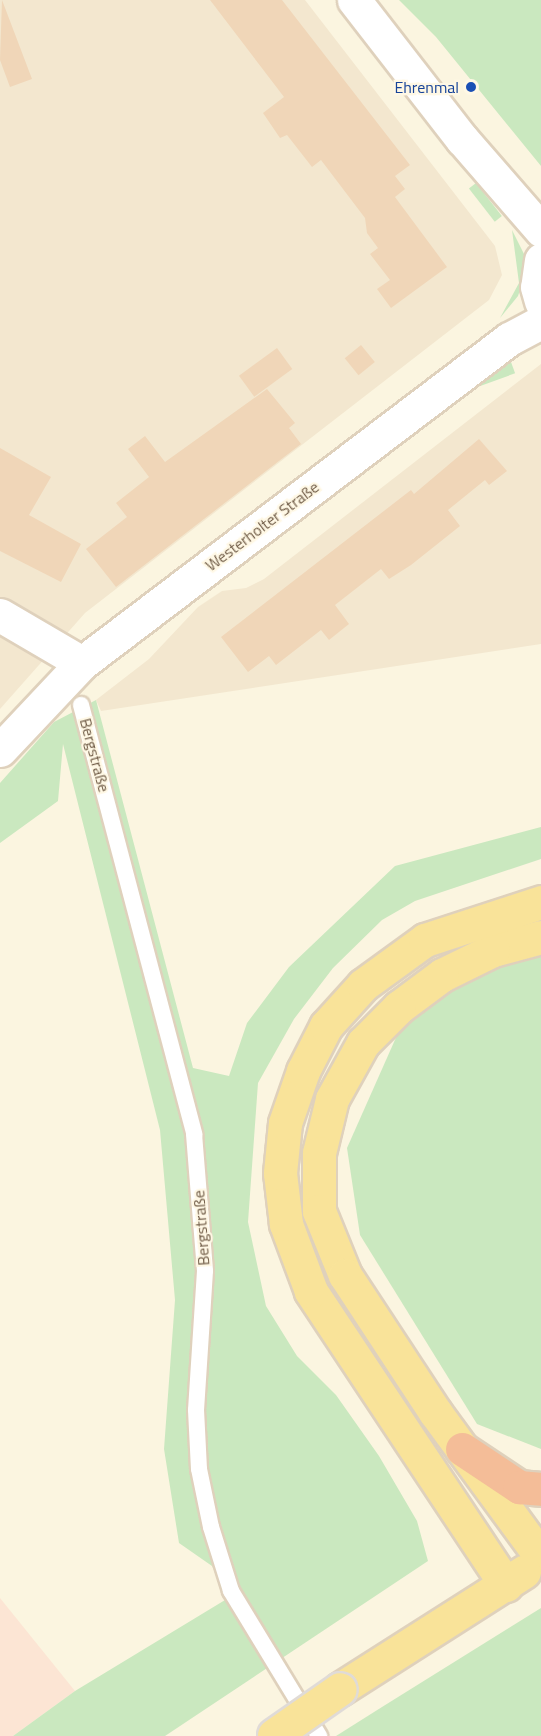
<!DOCTYPE html>
<html>
<head>
<meta charset="utf-8">
<style>
	body { margin:0 }
	#map { position:relative; width:541px; height:1736px; overflow:hidden; background:#fbf5e0; font-family:"Titillium Web",sans-serif }
	div>[style] { position:absolute }
	.residential>* { inset:0; background:#f3e7cf }
	.commercial>* { inset:0; background:#fce5d4 }
	.green>* { inset:0; background:#cae8bf; transform-origin:0 0 }
	.building>* { inset:0; background:#f0d6b8; transform-origin:0 0 }
	.roads { filter:drop-shadow(2px 0 #dfd1bc) drop-shadow(-2px 0 #dfd1bc) drop-shadow(0 2px #dfd1bc) drop-shadow(0 -2px #dfd1bc) }
	.lane>* { height:16px; margin:-8px; padding:0 8px; transform-origin:8px; border-radius:8px; background:#fff }
	.street>* { height:33px; margin:-16.5px; padding:0 16.5px; transform-origin:16.5px; border-radius:16.5px; background:#fff }
	.secondary>* { height:33px; margin:-16.5px; padding:0 16.5px; transform-origin:16.5px; border-radius:16.5px; background:#fff }
	.primary>* { height:33px; margin:-16.5px; padding:0 16.5px; transform-origin:16.5px; border-radius:16.5px; background:#f9e399 }
	.highway>* { height:33px; margin:-16.5px; padding:0 16.5px; transform-origin:16.5px; border-radius:16.5px; background:#f4bd98 }
	.bridges { filter:drop-shadow(2px 0 #e0dbd7) drop-shadow(-2px 0 #e0dbd7) drop-shadow(0 2px #e0dbd7) drop-shadow(0 -2px #e0dbd7) }
	.primary-bridge>* { height:33px; margin:-16.5px; padding:0 16.5px; transform-origin:16.5px; border-radius:16.5px; background:#f9e399 }
	.dots>* { width:16px; height:16px; translate:-50% -50%; box-sizing:border-box; border:3px solid #fff8e5; border-radius:50% }
	span { translate:-50% -50%; white-space:nowrap; text-align:center; line-height:1.15; -webkit-text-stroke:4.5px #fff8e5; paint-order:stroke }
	.transit-label { font-size:16px; color:#164399 }
	.right { translate:-100% -50%; text-align:right }
	.street-label { font-size:16px; color:#715d48 }
</style>
</head>
<body>
<div id="map">
	<div class="residential">
		<i style="clip-path:polygon(0 0,305px 0,495px 246px,502px 275px,489px 300px,85px 613px,0 709px)"></i>
		<i style="clip-path:polygon(541px 364px,541px 644px,101px 711px,96px 700px,149px 659px,198px 607px,222px 591px,246px 588px,264px 579px)"></i>
	</div>
	<div class="commercial">
		<i style="clip-path:polygon(0 1598px,75px 1691px,13px 1736px,0 1736px)"></i>
	</div>
	<div class="green">
		<i style="clip-path:polygon(399px 0,541px 0,541px 166px,436px 37px)"></i>
		<i style="left:476px;top:183px;width:42px;height:9px;rotate:52deg"></i>
		<i style="clip-path:polygon(512px 230px,524px 254px,522px 284px,518px 296px,500px 318px,519px 283px)"></i>
		<i style="left:511px;top:362px;width:12px;height:54px;rotate:70deg"></i>
		<i style="clip-path:polygon(96px 700px,193px 1068px,229px 1076px,247px 1023px,289px 967px,395px 866px,541px 827px,541px 859px,415px 901px,382px 920px,333px 968px,294px 1019px,258px 1083px,248px 1222px,266px 1306px,297px 1356px,336px 1395px,379px 1456px,417px 1521px,428px 1561px,165px 1736px,13px 1736px,75px 1691px,230px 1597px,212px 1566px,179px 1543px,164px 1449px,175px 1300px,160px 1130px,63px 744px,58px 801px,0 843px,0 783px,54px 722px)"></i>
		<i style="clip-path:polygon(541px 949px,541px 1449px,477px 1424px,360px 1235px,347px 1148px,402px 1024px,483px 966px)"></i>
		<i style="clip-path:polygon(541px 1608px,541px 1736px,336px 1736px,382px 1707px)"></i>
	</div>
	<div class="building">
		<i style="clip-path:polygon(2px 0,32px 79px,10px 87px,0 60px)"></i>
		<i style="clip-path:polygon(210px 0,282px 0,410px 165px,395px 176px,405px 189px,395px 197px,447px 267px,391px 308px,377px 289px,390px 280px,370px 254px,378px 248px,367px 233px,365px 218px,321px 160px,312px 167px,287px 135px,280px 138px,263px 113px,284px 97px)"></i>
		<i style="left:361px;top:345px;width:22px;height:21px;rotate:51deg"></i>
		<i style="left:277px;top:348px;width:26px;height:47px;rotate:54deg"></i>
		<i style="clip-path:polygon(267px 389px,295px 423px,289px 428px,301px 444px,116px 587px,86px 549px,127px 517px,116px 503px,149px 477px,128px 449px,145px 436px,165px 462px)"></i>
		<i style="clip-path:polygon(479px 439px,507px 471px,489px 485px,485px 480px,448px 510px,460px 526px,411px 565px,389px 579px,381px 569px,335px 605px,349px 624px,329px 640px,321px 630px,276px 665px,269px 656px,248px 672px,221px 637px,411px 490px,414px 494px)"></i>
		<i style="clip-path:polygon(0 448px,51px 477px,29px 515px,81px 544px,61px 582px,0 551px)"></i>
	</div>
	<div class="roads">
		<div class="lane">
			<i style="left:81px;top:705px;width:444px;rotate:75.2deg"></i>
			<i style="left:194px;top:1134px;width:137px;rotate:85.4deg"></i>
			<i style="left:205px;top:1271px;width:139px;rotate:93.7deg"></i>
			<i style="left:196px;top:1410px;width:59px;rotate:87.1deg"></i>
			<i style="left:199px;top:1469px;width:59px;rotate:78.3deg"></i>
			<i style="left:211px;top:1527px;width:67px;rotate:72.6deg"></i>
			<i style="left:231px;top:1591px;width:170px;rotate:58.7deg"></i>
		</div>
		<div class="street">
			<i style="left:0;top:615px;width:95px;rotate:30.3deg"></i>
		</div>
		<div class="secondary">
			<i style="left:354px;top:0;width:176px;rotate:52.2deg"></i>
			<i style="left:462px;top:139px;width:121px;rotate:49deg"></i>
			<i style="left:541px;top:260px;width:27px;rotate:98deg"></i>
			<i style="left:537px;top:287px;width:15px;rotate:74deg"></i>
			<i style="left:0;top:750px;width:120px;rotate:-46.7deg"></i>
			<i style="left:82px;top:663px;width:536px;rotate:-37.19deg"></i>
			<i style="left:509px;top:339px;width:36px;rotate:-28deg"></i>
		</div>
		<div class="primary">
			<i style="left:541px;top:937px;width:50px;rotate:164.8deg"></i>
			<i style="left:493px;top:950px;width:57px;rotate:153.9deg"></i>
			<i style="left:442px;top:975px;width:54px;rotate:143.3deg"></i>
			<i style="left:399px;top:1007px;width:51px;rotate:135deg"></i>
			<i style="left:363px;top:1043px;width:64px;rotate:119deg"></i>
			<i style="left:332px;top:1099px;width:56px;rotate:103.5deg"></i>
			<i style="left:319px;top:1153px;width:58px;rotate:90deg"></i>
			<i style="left:319px;top:1211px;width:69px;rotate:67.9deg"></i>
			<i style="left:345px;top:1275px;width:164px;rotate:56.7deg"></i>
			<i style="left:435px;top:1412px;width:180px;rotate:53.8deg"></i>
			<i style="left:506px;top:1585px;width:353px;rotate:-123.6deg"></i>
			<i style="left:311px;top:1291px;width:72px;rotate:-110.5deg"></i>
			<i style="left:286px;top:1224px;width:51px;rotate:-96.7deg"></i>
			<i style="left:280px;top:1173px;width:50px;rotate:-84.3deg"></i>
			<i style="left:285px;top:1123px;width:55px;rotate:-70.9deg"></i>
			<i style="left:303px;top:1071px;width:51px;rotate:-62.9deg"></i>
			<i style="left:326px;top:1026px;width:55px;rotate:-47.9deg"></i>
			<i style="left:363px;top:985px;width:77px;rotate:-36deg"></i>
			<i style="left:425px;top:940px;width:122px;rotate:-18.1deg"></i>
			<i style="left:340px;top:1689px;width:218px;rotate:-32.5deg"></i>
		</div>
		<div class="highway">
			<i style="left:462px;top:1449px;width:69px;rotate:33.7deg"></i>
			<i style="left:519px;top:1487px;width:22px;rotate:5deg"></i>
		</div>
	</div>
	<div class="bridges">
		<div class="primary-bridge">
			<i style="left:274px;top:1735px;width:80px;rotate:-34.9deg"></i>
		</div>
	</div>
	<div class="dots">
		<i style="left:471px;top:87px;background:#1a4fb4"></i>
	</div>
	<div class="transit-label">
		<span class="right" style="left:459px;top:87px">Ehrenmal</span>
	</div>
	<div class="street-label">
		<span style="left:262px;top:526px;rotate:-37deg">Westerholter Straße</span>
		<span style="left:95px;top:755px;rotate:75deg">Bergstraße</span>
		<span style="left:201px;top:1228px;rotate:-94deg">Bergstraße</span>
	</div>
</div>
</body>
</html>
